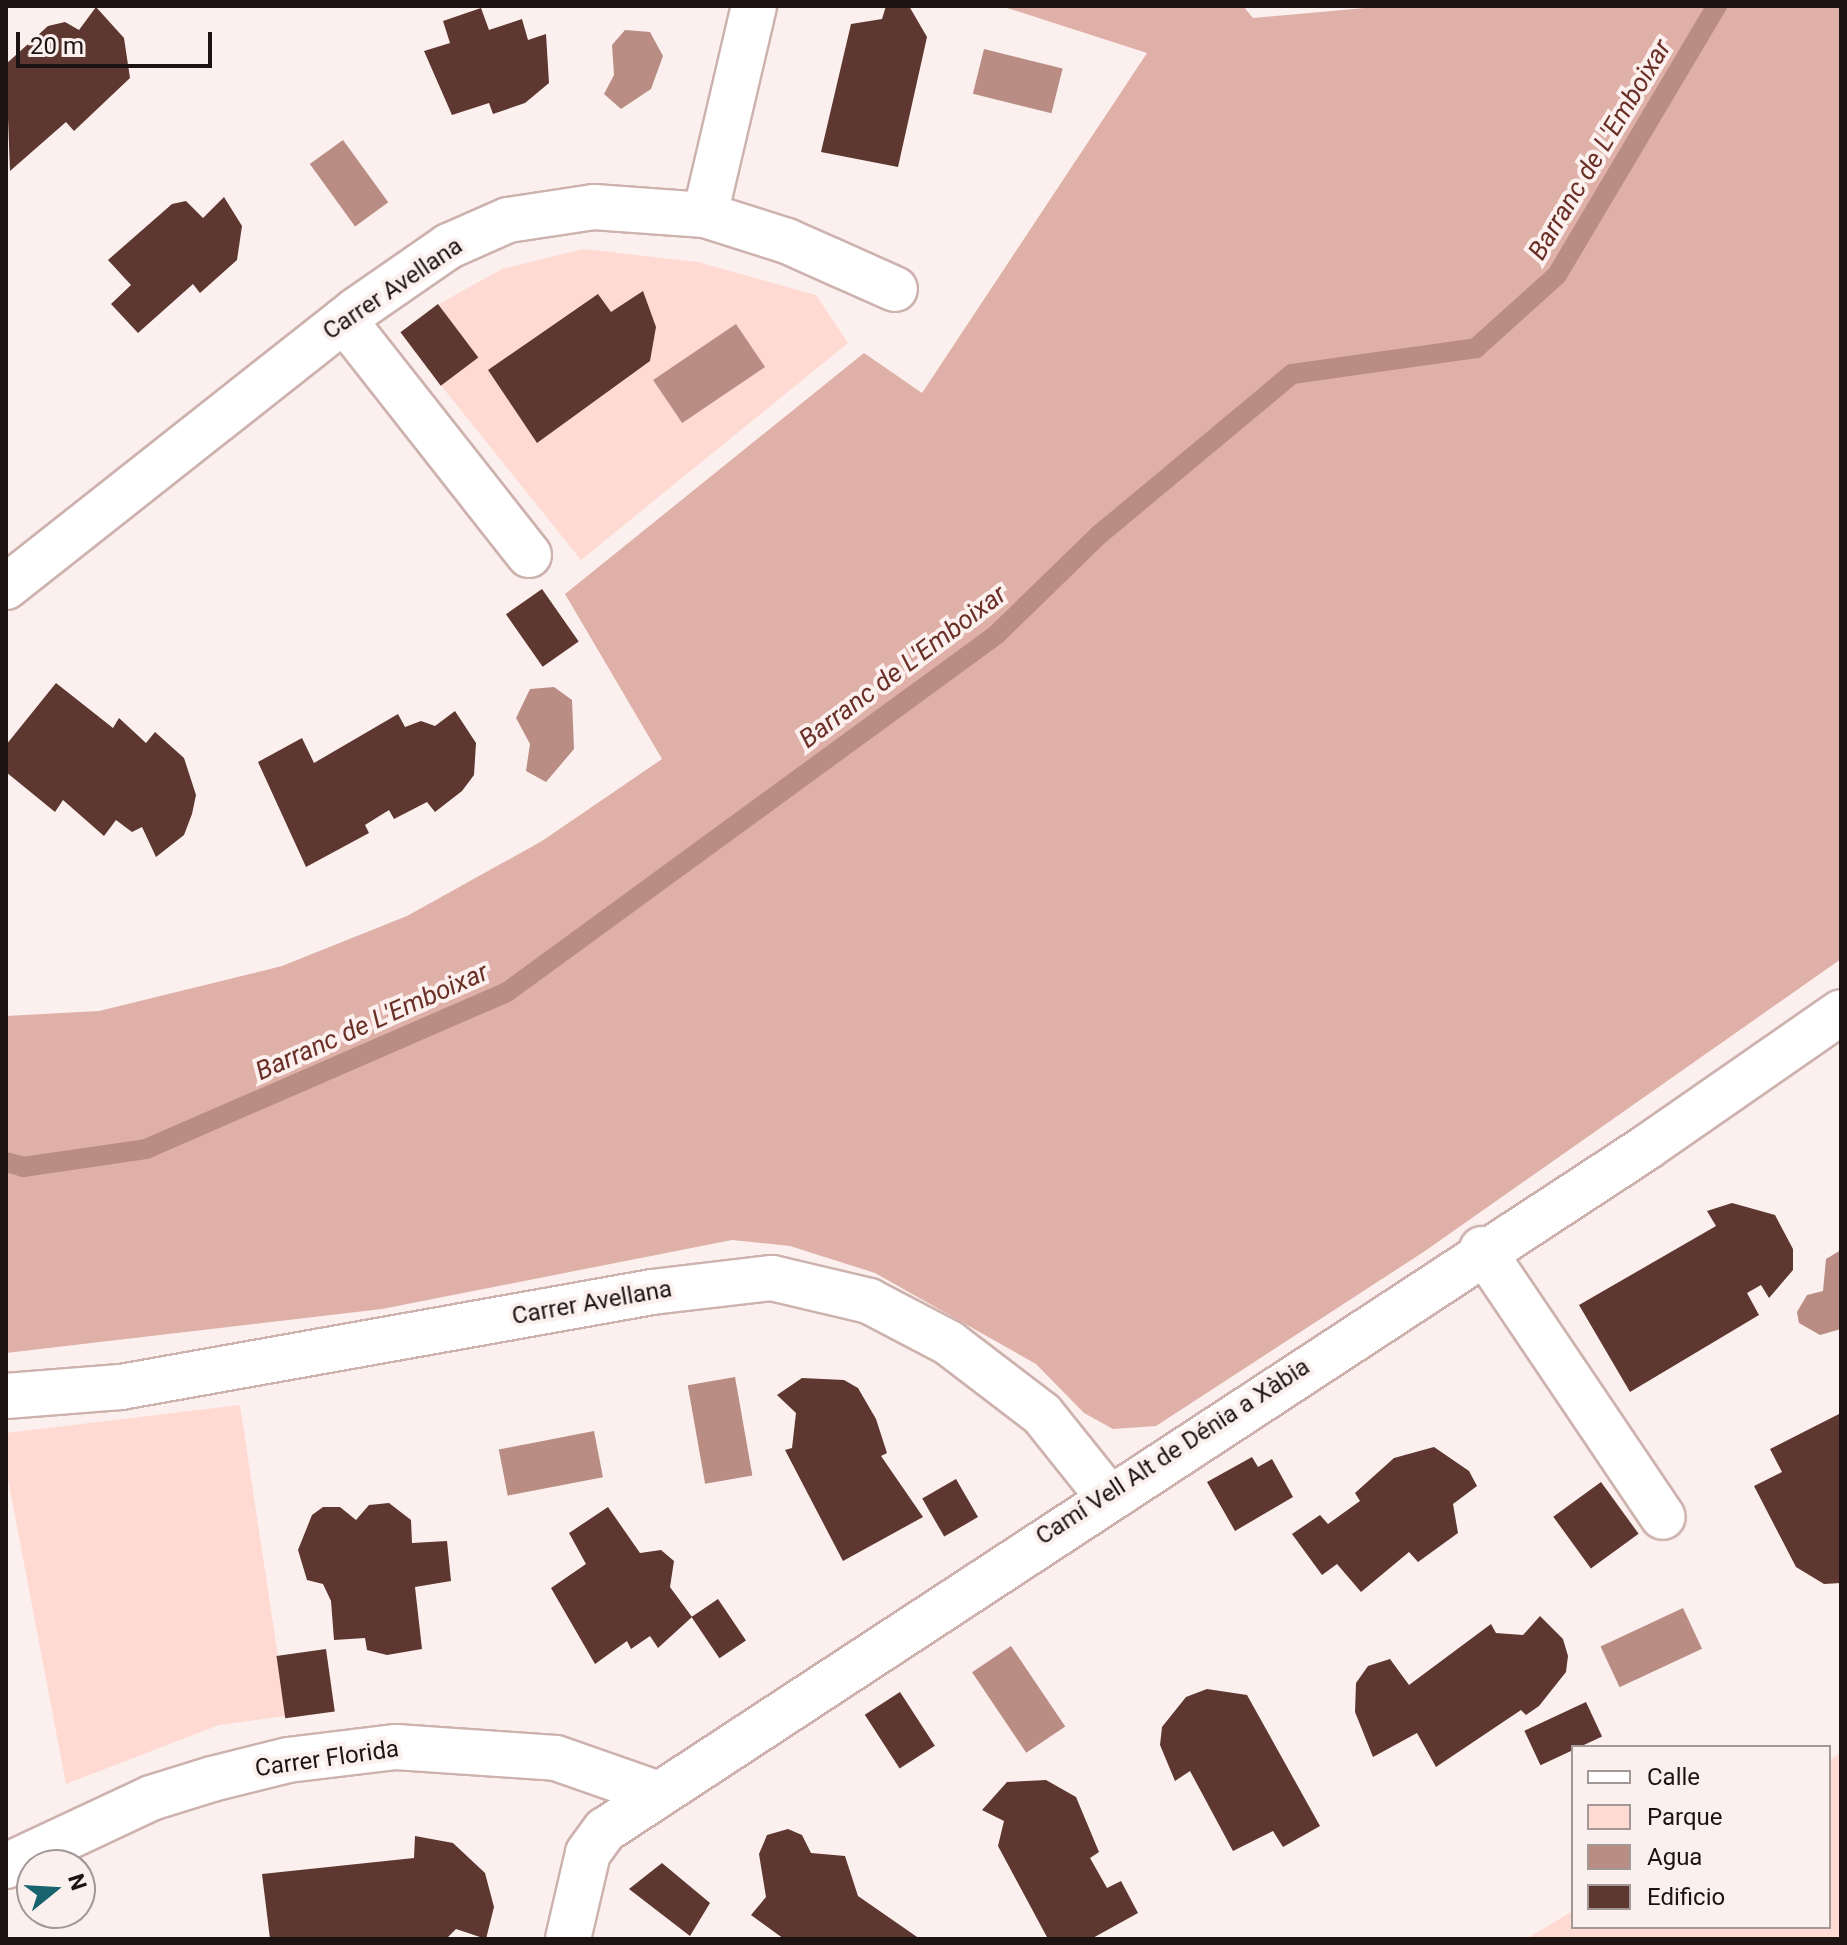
<!DOCTYPE html>
<html>
<head>
<meta charset="utf-8">
<style>
	body { margin:0 }
	#map { position:relative; width:1847px; height:1945px; overflow:hidden; background:#fbf0ee; font-family:Roboto,sans-serif }
	div>[style] { position:absolute }
	.green>* { inset:0; background:#ffdad3 }
	.forest>* { inset:0; background:#dfb0a8 }
	.water>* { inset:0; background:#b98c84; transform-origin:0 0 }
	.stream>* { height:20px; margin:-10px; padding:0 10px; transform-origin:10px; border-radius:10px; background:#b98c84 }
	.building>* { inset:0; background:#5d3730; transform-origin:0 0 }
	.roads { filter:drop-shadow(2px 0 #cdb2ad) drop-shadow(-2px 0 #cdb2ad) drop-shadow(0 2px #cdb2ad) drop-shadow(0 -2px #cdb2ad) }
	.minor>* { height:44px; margin:-22px; padding:0 22px; transform-origin:22px; border-radius:22px; background:#fff }
	span { translate:-50% -50%; white-space:nowrap; text-align:center; line-height:1.15; -webkit-text-stroke:8px #fbf0ee; paint-order:stroke }
	.street-label { font-size:24px; color:#1d1312 }
	.water-label { font-size:26px; color:#6a2f27; font-style:italic }
	.frame { position:absolute; inset:0; border:8px solid #1d1312; pointer-events:none }
	.legend { position:absolute; left:1571px; top:1745px; width:260px; height:184px; box-sizing:border-box; background:#fbf0ee; border:2px solid #a29896; margin:0; padding:10px 14px; list-style:none; font-size:24px; color:#1d1312 }
	.legend li { display:flex; align-items:center; gap:16px; height:40px }
	.legend b { width:40px; border:2px solid #a29896 }
	.north { position:absolute; left:16px; top:1849px; width:80px; height:80px; box-sizing:border-box; background:#fbf0ee; border:2px solid #a29896; border-radius:50%; rotate:72deg; font-size:22px; font-weight:700; line-height:32px; text-align:center; color:#1d1312 }
	.north::after { content:''; display:block; margin:auto; width:28px; height:36px; background:#17636e; clip-path:polygon(50% 0,100% 100%,50% 72%,0 100%) }
	.scale { position:absolute; left:16px; top:32px; width:196px; height:36px; box-sizing:border-box; border:4px solid #1d1312; border-top:0; padding-left:10px; font-size:24px; line-height:28px; white-space:nowrap; color:#1d1312; -webkit-text-stroke:6px #fbf0ee; paint-order:stroke }
</style>
</head>
<body>
<div id="map">
	<div class="green">
		<i style="clip-path:polygon(583px 249px,698px 262px,816px 295px,848px 343px,581px 560px,439px 383px,477px 358px,439px 304px,502px 269px)"></i>
		<i style="clip-path:polygon(240px 1405px,287px 1716px,219px 1725px,66px 1784px,6px 1469px,6px 1433px)"></i>
		<i style="clip-path:polygon(1841px 1753px,1841px 1939px,1526px 1939px,1573px 1911px,1573px 1927px,1829px 1927px,1829px 1760px)"></i>
	</div>
	<div class="forest">
		<i style="clip-path:polygon(1001px 6px,1243px 6px,1253px 18px,1387px 6px,1841px 6px,1841px 959px,1425px 1251px,1156px 1426px,1113px 1429px,1084px 1413px,1036px 1364px,875px 1273px,790px 1246px,732px 1240px,382px 1309px,6px 1353px,6px 1016px,99px 1011px,282px 966px,407px 916px,542px 841px,662px 759px,565px 594px,864px 353px,922px 393px,1147px 53px)"></i>
	</div>
	<div class="water">
		<i style="clip-path:polygon(625px 30px,650px 32px,663px 56px,651px 89px,621px 109px,604px 94px,614px 75px,612px 45px)"></i>
		<i style="left:984px;top:49px;width:81px;height:46px;rotate:14deg"></i>
		<i style="left:343px;top:140px;width:77px;height:41px;rotate:54deg"></i>
		<i style="left:736px;top:324px;width:52px;height:100px;rotate:56deg"></i>
		<i style="clip-path:polygon(554px 687px,572px 700px,574px 749px,546px 782px,526px 771px,530px 744px,516px 718px,530px 689px)"></i>
		<i style="clip-path:polygon(1841px 1250px,1841px 1329px,1820px 1335px,1799px 1323px,1797px 1312px,1807px 1295px,1823px 1291px,1826px 1259px)"></i>
		<i style="left:735px;top:1377px;width:100px;height:48px;rotate:80deg"></i>
		<i style="left:594px;top:1431px;width:47px;height:97px;rotate:79deg"></i>
		<i style="left:1683px;top:1608px;width:45px;height:91px;rotate:65deg"></i>
		<i style="left:1011px;top:1646px;width:97px;height:47px;rotate:56deg"></i>
	</div>
	<div class="stream">
		<i style="left:6px;top:1162px;width:18px;rotate:16deg"></i>
		<i style="left:23px;top:1167px;width:124px;rotate:-8.3deg"></i>
		<i style="left:146px;top:1149px;width:394px;rotate:-23.5deg"></i>
		<i style="left:507px;top:992px;width:605px;rotate:-36.13deg"></i>
		<i style="left:996px;top:635px;width:145px;rotate:-44.2deg"></i>
		<i style="left:1100px;top:534px;width:250px;rotate:-39.8deg"></i>
		<i style="left:1292px;top:374px;width:186px;rotate:-8deg"></i>
		<i style="left:1476px;top:348px;width:109px;rotate:-42deg"></i>
		<i style="left:1557px;top:275px;width:313px;rotate:-59.3deg"></i>
	</div>
	<div class="building">
		<i style="clip-path:polygon(886px 6px,909px 6px,927px 37px,898px 167px,821px 152px,851px 24px,882px 19px)"></i>
		<i style="clip-path:polygon(96px 7px,124px 38px,130px 78px,74px 131px,66px 122px,10px 171px,6px 64px,48px 26px,65px 22px,79px 30px)"></i>
		<i style="clip-path:polygon(481px 8px,489px 30px,522px 19px,528px 40px,546px 34px,549px 83px,525px 103px,493px 114px,489px 103px,452px 115px,424px 51px,450px 43px,443px 21px)"></i>
		<i style="clip-path:polygon(224px 197px,242px 226px,237px 260px,200px 293px,193px 284px,138px 333px,111px 304px,131px 285px,108px 260px,172px 204px,186px 201px,203px 218px)"></i>
		<i style="clip-path:polygon(643px 291px,656px 327px,650px 361px,537px 443px,488px 370px,598px 294px,611px 312px)"></i>
		<i style="left:438px;top:304px;width:67px;height:47px;rotate:53deg"></i>
		<i style="left:542px;top:589px;width:64px;height:44px;rotate:55deg"></i>
		<i style="clip-path:polygon(56px 683px,113px 728px,119px 718px,146px 743px,155px 732px,184px 758px,196px 795px,192px 814px,184px 835px,156px 857px,142px 827px,132px 832px,116px 820px,104px 836px,63px 800px,55px 812px,6px 772px,6px 745px)"></i>
		<i style="clip-path:polygon(455px 711px,476px 743px,474px 775px,462px 791px,435px 812px,427px 802px,394px 819px,389px 810px,365px 825px,369px 833px,306px 867px,258px 762px,302px 738px,314px 763px,398px 714px,405px 727px,421px 721px,435px 726px)"></i>
		<i style="clip-path:polygon(1732px 1203px,1775px 1215px,1793px 1249px,1793px 1270px,1769px 1298px,1761px 1285px,1747px 1293px,1759px 1315px,1630px 1392px,1579px 1305px,1716px 1226px,1707px 1211px)"></i>
		<i style="clip-path:polygon(802px 1378px,844px 1380px,858px 1388px,876px 1419px,887px 1453px,881px 1456px,923px 1517px,843px 1561px,785px 1450px,792px 1448px,796px 1413px,777px 1395px)"></i>
		<i style="clip-path:polygon(1841px 1413px,1841px 1583px,1824px 1584px,1796px 1567px,1754px 1486px,1782px 1472px,1770px 1449px)"></i>
		<i style="clip-path:polygon(1434px 1447px,1469px 1471px,1477px 1486px,1453px 1504px,1458px 1533px,1418px 1562px,1409px 1552px,1361px 1592px,1337px 1564px,1322px 1575px,1292px 1534px,1320px 1515px,1328px 1524px,1360px 1501px,1355px 1493px,1394px 1458px)"></i>
		<i style="clip-path:polygon(1252px 1457px,1258px 1467px,1272px 1459px,1293px 1497px,1235px 1531px,1207px 1482px)"></i>
		<i style="left:956px;top:1479px;width:44px;height:39px;rotate:60deg"></i>
		<i style="left:1601px;top:1482px;width:64px;height:59px;rotate:54deg"></i>
		<i style="clip-path:polygon(389px 1503px,411px 1520px,412px 1543px,447px 1541px,451px 1581px,415px 1587px,422px 1649px,387px 1655px,367px 1650px,365px 1638px,334px 1640px,331px 1601px,323px 1584px,307px 1580px,298px 1550px,312px 1515px,323px 1507px,340px 1507px,356px 1520px,369px 1505px)"></i>
		<i style="clip-path:polygon(608px 1507px,640px 1553px,661px 1550px,674px 1561px,670px 1587px,692px 1617px,658px 1648px,650px 1636px,631px 1649px,627px 1641px,595px 1664px,551px 1588px,586px 1564px,569px 1533px)"></i>
		<i style="left:718px;top:1599px;width:50px;height:32px;rotate:56deg"></i>
		<i style="clip-path:polygon(1540px 1616px,1563px 1639px,1568px 1656px,1566px 1672px,1539px 1706px,1526px 1715px,1521px 1710px,1436px 1767px,1417px 1733px,1373px 1757px,1355px 1712px,1356px 1683px,1368px 1666px,1390px 1659px,1409px 1685px,1491px 1624px,1496px 1633px,1523px 1635px)"></i>
		<i style="left:326px;top:1649px;width:63px;height:50px;rotate:82deg"></i>
		<i style="clip-path:polygon(1207px 1689px,1247px 1695px,1320px 1826px,1283px 1847px,1273px 1831px,1233px 1851px,1190px 1771px,1175px 1781px,1160px 1745px,1162px 1727px,1186px 1697px)"></i>
		<i style="left:900px;top:1692px;width:64px;height:42px;rotate:57deg"></i>
		<i style="left:1586px;top:1702px;width:38px;height:68px;rotate:65deg"></i>
		<i style="clip-path:polygon(1046px 1780px,1076px 1797px,1099px 1852px,1090px 1858px,1107px 1888px,1121px 1881px,1138px 1913px,1091px 1939px,1048px 1939px,998px 1846px,1004px 1821px,982px 1810px,1007px 1782px)"></i>
		<i style="clip-path:polygon(788px 1829px,802px 1835px,811px 1853px,845px 1856px,858px 1896px,920px 1939px,784px 1939px,751px 1915px,766px 1897px,759px 1854px,767px 1835px)"></i>
		<i style="clip-path:polygon(415px 1836px,453px 1843px,485px 1873px,494px 1907px,486px 1939px,456px 1929px,446px 1939px,270px 1939px,262px 1874px,414px 1858px)"></i>
		<i style="clip-path:polygon(662px 1863px,710px 1903px,690px 1936px,629px 1889px)"></i>
	</div>
	<div class="roads">
		<div class="minor">
			<i style="left:705px;top:215px;width:215px;rotate:-76.8deg"></i>
			<i style="left:344px;top:320px;width:299px;rotate:51.8deg"></i>
			<i style="left:6px;top:587px;width:445px;rotate:-38.3deg"></i>
			<i style="left:355px;top:311px;width:114px;rotate:-34.7deg"></i>
			<i style="left:449px;top:246px;width:64px;rotate:-23.8deg"></i>
			<i style="left:508px;top:220px;width:87px;rotate:-8.6deg"></i>
			<i style="left:594px;top:207px;width:111px;rotate:4.1deg"></i>
			<i style="left:705px;top:215px;width:86px;rotate:17.6deg"></i>
			<i style="left:787px;top:241px;width:118px;rotate:24deg"></i>
			<i style="left:1482px;top:1249px;width:323px;rotate:56deg"></i>
			<i style="left:6px;top:1396px;width:115px;rotate:-4.5deg"></i>
			<i style="left:121px;top:1387px;width:539px;rotate:-10.14deg"></i>
			<i style="left:652px;top:1292px;width:121px;rotate:-6.7deg"></i>
			<i style="left:772px;top:1278px;width:100px;rotate:13.3deg"></i>
			<i style="left:869px;top:1301px;width:90px;rotate:27.7deg"></i>
			<i style="left:949px;top:1343px;width:117px;rotate:37.4deg"></i>
			<i style="left:1042px;top:1414px;width:104px;rotate:51.3deg"></i>
			<i style="left:6px;top:1866px;width:160px;rotate:-25.1deg"></i>
			<i style="left:151px;top:1798px;width:64px;rotate:-17.3deg"></i>
			<i style="left:212px;top:1779px;width:78px;rotate:-14deg"></i>
			<i style="left:288px;top:1760px;width:109px;rotate:-6.9deg"></i>
			<i style="left:396px;top:1747px;width:160px;rotate:3.9deg"></i>
			<i style="left:556px;top:1758px;width:109px;rotate:19.3deg"></i>
			<i style="left:568px;top:1939px;width:88px;rotate:-76.9deg"></i>
			<i style="left:588px;top:1853px;width:29px;rotate:-54deg"></i>
			<i style="left:605px;top:1830px;width:1246px;rotate:-33.24deg"></i>
			<i style="left:1647px;top:1147px;width:236px;rotate:-34.8deg"></i>
		</div>
	</div>
	<div class="street-label">
		<span style="left:393px;top:289px;rotate:-34deg">Carrer Avellana</span>
		<span style="left:592px;top:1303px;rotate:-10deg">Carrer Avellana</span>
		<span style="left:1173px;top:1452px;rotate:-33deg">Camí Vell Alt de Dénia a Xàbia</span>
		<span style="left:327px;top:1759px;rotate:-8deg">Carrer Florida</span>
	</div>
	<div class="water-label">
		<span style="left:1600px;top:150px;rotate:-59deg">Barranc de L'Emboixar</span>
		<span style="left:903px;top:667px;rotate:-37deg">Barranc de L'Emboixar</span>
		<span style="left:372px;top:1022px;rotate:-24deg">Barranc de L'Emboixar</span>
	</div>
	<div class="frame"></div>
	<ul class="legend">
	<li><b style="height:10px;background:#fff"></b>Calle</li>
	<li><b style="height:22px;background:#ffdad3"></b>Parque</li>
	<li><b style="height:22px;background:#b98c84"></b>Agua</li>
	<li><b style="height:22px;background:#5d3730"></b>Edificio</li>
	</ul>
	<div class="north">N</div>
	<div class="scale">20 m</div>
</div>
</body>
</html>
